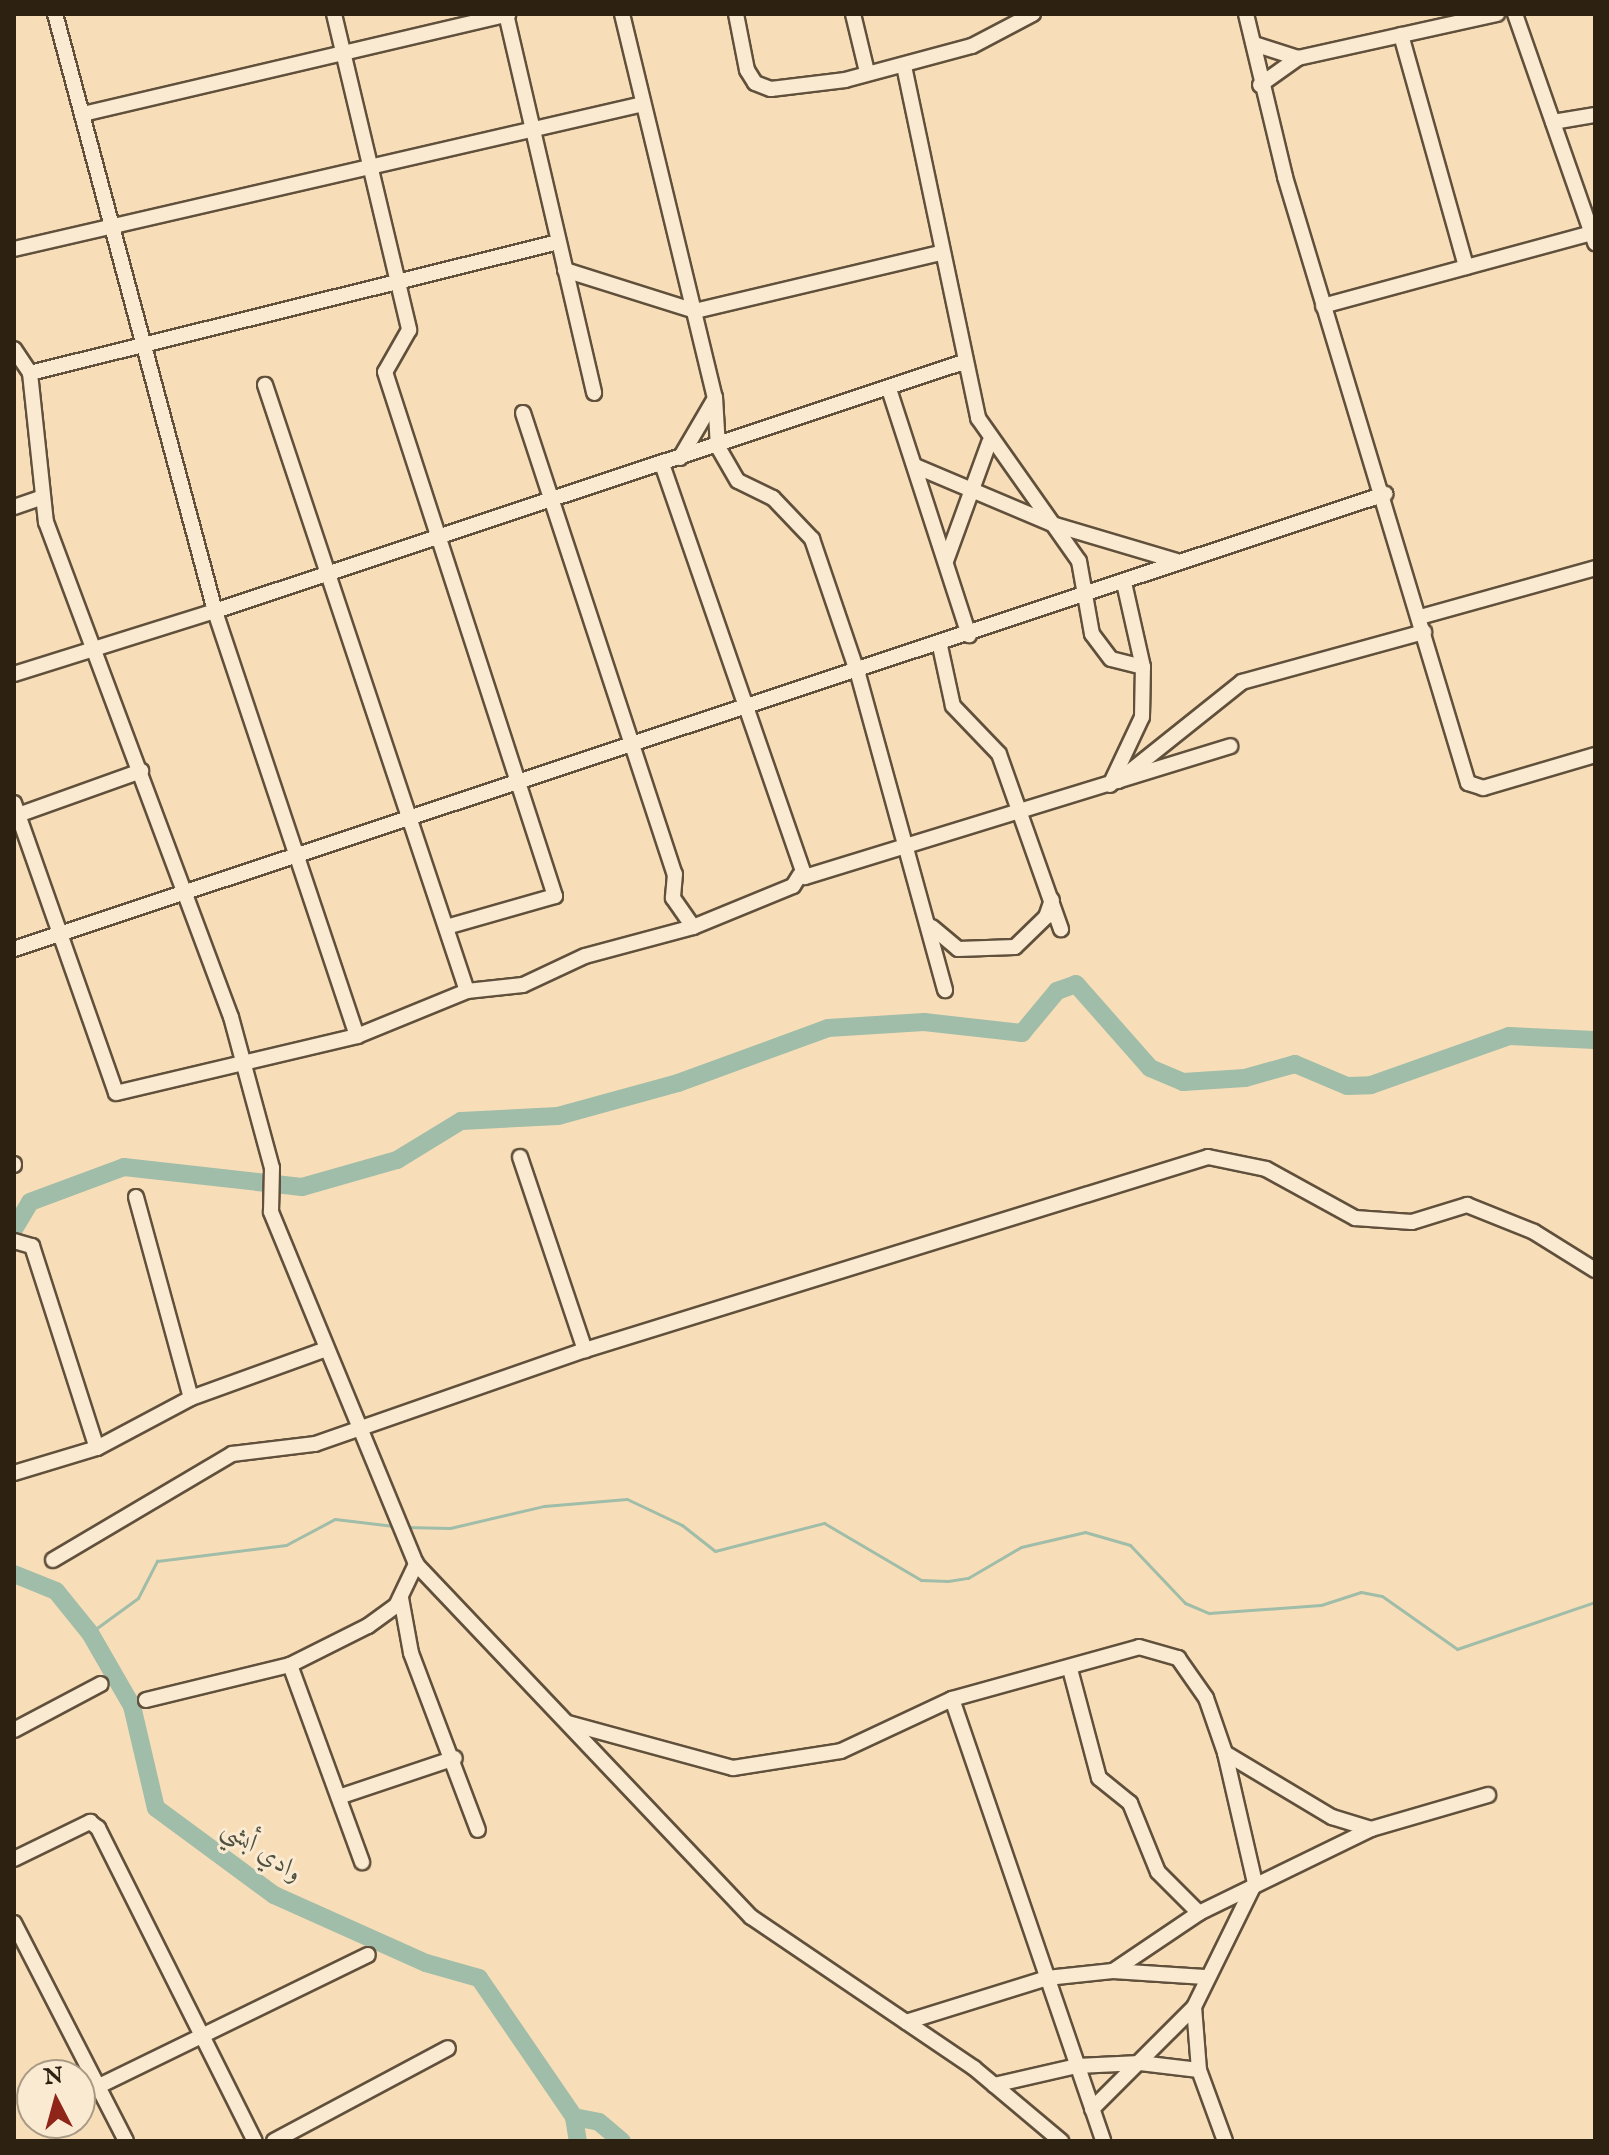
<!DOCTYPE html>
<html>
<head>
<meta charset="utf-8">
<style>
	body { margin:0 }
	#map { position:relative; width:1609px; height:2155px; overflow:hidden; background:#f8deb8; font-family:"IM FELL English",Amiri,serif }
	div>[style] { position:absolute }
	.stream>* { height:3px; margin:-1.5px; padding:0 1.5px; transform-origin:1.5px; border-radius:1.5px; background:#9fbda8 }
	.river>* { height:18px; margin:-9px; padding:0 9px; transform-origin:9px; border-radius:9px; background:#9fbda8 }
	.roads { filter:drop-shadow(2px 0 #60503c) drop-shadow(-2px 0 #60503c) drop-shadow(0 2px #60503c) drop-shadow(0 -2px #60503c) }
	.minor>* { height:14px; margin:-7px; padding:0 7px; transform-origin:7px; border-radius:7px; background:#faead1 }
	span { translate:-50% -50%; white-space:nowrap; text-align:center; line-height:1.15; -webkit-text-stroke:6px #faead1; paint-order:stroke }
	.water-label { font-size:26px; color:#4f503f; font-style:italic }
	.frame { position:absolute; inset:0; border:16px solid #2d2112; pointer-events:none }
	.north { position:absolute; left:16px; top:2059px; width:80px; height:80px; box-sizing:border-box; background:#faead1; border:2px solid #a89a85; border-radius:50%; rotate:354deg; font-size:22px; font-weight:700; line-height:32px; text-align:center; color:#2d2112 }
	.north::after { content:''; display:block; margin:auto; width:28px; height:36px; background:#8f2418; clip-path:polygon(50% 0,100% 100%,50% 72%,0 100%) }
</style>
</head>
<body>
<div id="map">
	<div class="stream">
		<i style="left:405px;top:1527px;width:45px;rotate:1.3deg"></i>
		<i style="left:450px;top:1528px;width:97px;rotate:-13.2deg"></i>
		<i style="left:544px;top:1506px;width:83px;rotate:-4.8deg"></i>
		<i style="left:627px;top:1499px;width:61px;rotate:25.3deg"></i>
		<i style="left:682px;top:1525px;width:42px;rotate:38.2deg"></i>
		<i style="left:715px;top:1551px;width:113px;rotate:-14.4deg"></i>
		<i style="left:824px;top:1523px;width:113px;rotate:30.4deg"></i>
		<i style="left:921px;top:1580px;width:27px;rotate:2deg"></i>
		<i style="left:948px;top:1581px;width:20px;rotate:-9deg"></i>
		<i style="left:968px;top:1578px;width:61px;rotate:-30.3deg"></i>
		<i style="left:1021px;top:1547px;width:66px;rotate:-13.2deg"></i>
		<i style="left:1085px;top:1532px;width:47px;rotate:16.1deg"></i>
		<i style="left:1130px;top:1545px;width:80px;rotate:46.5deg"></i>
		<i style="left:1185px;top:1603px;width:26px;rotate:23deg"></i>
		<i style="left:1209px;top:1613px;width:112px;rotate:-4.1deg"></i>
		<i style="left:1321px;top:1605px;width:42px;rotate:-18deg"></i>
		<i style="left:1361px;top:1592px;width:21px;rotate:11deg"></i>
		<i style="left:1382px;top:1596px;width:92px;rotate:35.2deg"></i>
		<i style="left:1457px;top:1649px;width:146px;rotate:-18.8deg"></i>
		<i style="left:90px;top:1633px;width:59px;rotate:-36.1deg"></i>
		<i style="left:138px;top:1598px;width:42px;rotate:-62.8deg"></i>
		<i style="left:157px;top:1561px;width:130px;rotate:-7.1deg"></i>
		<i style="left:286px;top:1545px;width:55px;rotate:-28deg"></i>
		<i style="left:335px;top:1519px;width:59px;rotate:6.8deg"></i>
	</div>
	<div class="river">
		<i style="left:14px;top:1229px;width:31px;rotate:-59deg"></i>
		<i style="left:30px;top:1202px;width:100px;rotate:-20.4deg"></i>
		<i style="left:124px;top:1167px;width:179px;rotate:6.4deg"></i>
		<i style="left:302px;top:1187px;width:99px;rotate:-15.9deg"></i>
		<i style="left:397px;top:1160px;width:75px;rotate:-31.4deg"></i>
		<i style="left:461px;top:1121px;width:97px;rotate:-3deg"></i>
		<i style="left:558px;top:1116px;width:124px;rotate:-15.4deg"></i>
		<i style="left:678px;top:1083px;width:160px;rotate:-20.1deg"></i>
		<i style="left:828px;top:1028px;width:96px;rotate:-3.6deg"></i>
		<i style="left:924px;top:1022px;width:99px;rotate:6.4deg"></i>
		<i style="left:1022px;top:1033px;width:55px;rotate:-50.2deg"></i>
		<i style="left:1057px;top:991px;width:20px;rotate:-20deg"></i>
		<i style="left:1076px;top:984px;width:112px;rotate:48.6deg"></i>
		<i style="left:1150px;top:1068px;width:36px;rotate:23deg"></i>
		<i style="left:1183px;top:1082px;width:62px;rotate:-3.7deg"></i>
		<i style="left:1245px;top:1078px;width:52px;rotate:-15.6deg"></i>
		<i style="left:1295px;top:1064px;width:56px;rotate:22.9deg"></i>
		<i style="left:1347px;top:1086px;width:24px;rotate:-2deg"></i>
		<i style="left:1371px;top:1085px;width:146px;rotate:-19.5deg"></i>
		<i style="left:1509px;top:1036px;width:86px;rotate:2.7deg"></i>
		<i style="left:14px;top:1574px;width:45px;rotate:22deg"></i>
		<i style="left:56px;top:1591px;width:54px;rotate:51deg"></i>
		<i style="left:90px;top:1633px;width:84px;rotate:60.1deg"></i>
		<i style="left:132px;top:1706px;width:105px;rotate:76.8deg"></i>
		<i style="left:156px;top:1808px;width:147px;rotate:36.4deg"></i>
		<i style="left:274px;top:1895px;width:167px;rotate:24.1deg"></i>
		<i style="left:426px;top:1963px;width:55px;rotate:15.8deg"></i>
		<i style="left:479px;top:1978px;width:168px;rotate:55.6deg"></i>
		<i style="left:574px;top:2117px;width:24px;rotate:81deg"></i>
		<i style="left:574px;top:2117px;width:25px;rotate:11deg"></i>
		<i style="left:599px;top:2122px;width:30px;rotate:40deg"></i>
	</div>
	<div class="roads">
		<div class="minor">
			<i style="left:334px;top:14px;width:325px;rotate:76.6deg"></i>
			<i style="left:409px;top:330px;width:48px;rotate:119.7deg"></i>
			<i style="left:385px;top:372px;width:551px;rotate:72.03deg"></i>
			<i style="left:555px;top:896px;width:113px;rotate:164.1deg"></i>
			<i style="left:506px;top:14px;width:389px;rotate:76.9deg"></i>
			<i style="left:622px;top:14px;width:394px;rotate:76.4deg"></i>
			<i style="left:715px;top:397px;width:50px;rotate:86.6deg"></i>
			<i style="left:718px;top:447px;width:39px;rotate:60deg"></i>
			<i style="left:738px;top:481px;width:39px;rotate:26deg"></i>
			<i style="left:773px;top:498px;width:57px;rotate:46.4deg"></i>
			<i style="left:812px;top:539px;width:143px;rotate:71.2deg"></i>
			<i style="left:858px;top:674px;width:328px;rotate:74.6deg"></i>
			<i style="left:736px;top:14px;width:57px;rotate:78.9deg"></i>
			<i style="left:747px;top:70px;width:15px;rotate:58deg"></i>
			<i style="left:755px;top:83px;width:17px;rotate:21deg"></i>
			<i style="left:771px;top:89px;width:75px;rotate:-6.9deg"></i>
			<i style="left:845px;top:80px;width:131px;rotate:-15deg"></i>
			<i style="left:972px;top:46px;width:69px;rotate:-27.7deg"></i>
			<i style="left:853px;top:14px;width:60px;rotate:76.4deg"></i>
			<i style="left:1246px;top:14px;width:168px;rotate:76.5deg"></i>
			<i style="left:1285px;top:177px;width:633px;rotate:73.2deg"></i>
			<i style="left:1468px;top:783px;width:16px;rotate:18deg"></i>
			<i style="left:1483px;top:788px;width:117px;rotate:-16.4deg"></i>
			<i style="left:1515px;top:14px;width:243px;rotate:70.7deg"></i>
			<i style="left:1401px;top:35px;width:241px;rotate:74.3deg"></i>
			<i style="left:1254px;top:44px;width:46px;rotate:17.7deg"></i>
			<i style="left:904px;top:66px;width:360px;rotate:78.1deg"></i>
			<i style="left:978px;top:418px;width:175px;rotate:54.8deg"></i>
			<i style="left:1079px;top:561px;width:74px;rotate:79.9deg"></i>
			<i style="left:1092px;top:634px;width:31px;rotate:53deg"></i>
			<i style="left:1111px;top:659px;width:33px;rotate:14deg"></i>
			<i style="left:1260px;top:85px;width:47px;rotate:-35.4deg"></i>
			<i style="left:1298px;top:58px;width:204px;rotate:-12.5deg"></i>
			<i style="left:83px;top:114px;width:437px;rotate:-13.2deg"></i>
			<i style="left:1553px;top:122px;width:43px;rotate:-9.5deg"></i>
			<i style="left:14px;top:249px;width:645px;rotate:-12.98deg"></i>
			<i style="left:565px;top:270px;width:136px;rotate:17.5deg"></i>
			<i style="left:695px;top:311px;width:252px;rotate:-13.3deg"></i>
			<i style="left:1323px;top:306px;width:282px;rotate:-15.2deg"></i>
			<i style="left:14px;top:349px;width:29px;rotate:56deg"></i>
			<i style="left:30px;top:373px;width:150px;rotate:83.9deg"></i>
			<i style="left:46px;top:522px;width:528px;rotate:69.51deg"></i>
			<i style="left:231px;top:1017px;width:156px;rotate:74.8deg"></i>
			<i style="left:272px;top:1168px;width:44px;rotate:91.3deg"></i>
			<i style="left:271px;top:1212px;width:381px;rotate:67.6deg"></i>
			<i style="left:416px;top:1564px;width:487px;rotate:46.5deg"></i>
			<i style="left:751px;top:1917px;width:269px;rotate:34.1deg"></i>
			<i style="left:974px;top:2068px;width:114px;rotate:40deg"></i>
			<i style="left:30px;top:373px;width:544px;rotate:-13.93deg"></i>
			<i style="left:889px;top:389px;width:259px;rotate:72deg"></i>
			<i style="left:523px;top:413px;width:485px;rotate:71.8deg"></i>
			<i style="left:675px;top:874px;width:24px;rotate:95deg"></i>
			<i style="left:673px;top:898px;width:35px;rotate:55deg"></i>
			<i style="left:680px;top:458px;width:69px;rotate:-59.7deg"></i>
			<i style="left:662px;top:464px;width:437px;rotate:70.9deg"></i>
			<i style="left:805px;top:877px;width:445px;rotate:-17.1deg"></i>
			<i style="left:915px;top:466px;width:149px;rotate:22.9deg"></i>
			<i style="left:1052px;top:524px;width:130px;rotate:16.5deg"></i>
			<i style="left:14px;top:507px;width:28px;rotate:-19deg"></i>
			<i style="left:946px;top:561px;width:126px;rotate:-70deg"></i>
			<i style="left:1420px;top:617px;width:182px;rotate:-15.6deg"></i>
			<i style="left:940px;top:646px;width:61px;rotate:77.8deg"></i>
			<i style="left:953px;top:706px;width:66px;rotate:46.2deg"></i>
			<i style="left:999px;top:754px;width:186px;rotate:70.5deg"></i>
			<i style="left:14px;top:674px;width:211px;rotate:-17.4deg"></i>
			<i style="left:215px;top:611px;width:618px;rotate:-105deg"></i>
			<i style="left:1118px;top:781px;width:159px;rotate:-38.6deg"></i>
			<i style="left:1242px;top:682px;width:189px;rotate:-15.4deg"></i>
			<i style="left:1110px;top:785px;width:75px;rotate:-64.8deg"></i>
			<i style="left:1142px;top:717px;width:50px;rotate:-88.9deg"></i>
			<i style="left:1143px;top:667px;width:86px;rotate:-102.7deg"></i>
			<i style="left:14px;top:803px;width:307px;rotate:70.6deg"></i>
			<i style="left:116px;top:1093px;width:248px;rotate:-13.3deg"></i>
			<i style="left:357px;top:1036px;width:119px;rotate:-22.2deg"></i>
			<i style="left:467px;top:991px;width:639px;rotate:-108.43deg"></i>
			<i style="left:18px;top:815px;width:131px;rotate:-19.7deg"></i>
			<i style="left:932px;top:927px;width:34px;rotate:40deg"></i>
			<i style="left:958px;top:949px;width:57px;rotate:-2deg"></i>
			<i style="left:1015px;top:947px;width:43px;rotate:-44.1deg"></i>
			<i style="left:1046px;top:917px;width:18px;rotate:-71deg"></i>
			<i style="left:14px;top:949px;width:1445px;rotate:-18.36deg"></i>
			<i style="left:467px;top:991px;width:56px;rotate:-6.1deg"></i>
			<i style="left:523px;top:985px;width:68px;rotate:-25.1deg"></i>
			<i style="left:585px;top:956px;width:112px;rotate:-15deg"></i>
			<i style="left:693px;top:927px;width:108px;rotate:-22.3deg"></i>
			<i style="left:793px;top:886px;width:13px;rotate:-58deg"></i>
			<i style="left:357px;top:1036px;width:448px;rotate:-108.5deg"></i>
			<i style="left:215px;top:611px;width:786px;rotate:-18.39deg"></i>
			<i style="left:520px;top:1157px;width:204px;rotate:71.4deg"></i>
			<i style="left:14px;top:1164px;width:1px;rotate:90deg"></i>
			<i style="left:136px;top:1197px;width:208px;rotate:74.7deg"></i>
			<i style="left:14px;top:1241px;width:19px;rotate:16deg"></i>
			<i style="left:32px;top:1246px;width:212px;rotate:72.2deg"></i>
			<i style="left:14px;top:1473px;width:87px;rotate:-16.8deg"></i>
			<i style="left:97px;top:1448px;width:106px;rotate:-28deg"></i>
			<i style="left:191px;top:1398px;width:144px;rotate:-19.9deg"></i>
			<i style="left:53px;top:1560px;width:208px;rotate:-30.6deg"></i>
			<i style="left:232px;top:1454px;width:84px;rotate:-6.9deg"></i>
			<i style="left:315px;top:1444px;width:286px;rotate:-19.2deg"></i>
			<i style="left:585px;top:1350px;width:652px;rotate:-17.21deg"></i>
			<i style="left:1208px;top:1157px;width:59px;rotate:11.7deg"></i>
			<i style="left:1266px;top:1169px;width:102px;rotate:28.8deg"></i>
			<i style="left:1355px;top:1218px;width:57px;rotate:4deg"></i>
			<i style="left:1412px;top:1222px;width:58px;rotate:-17.2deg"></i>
			<i style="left:1467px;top:1205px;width:72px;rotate:21.9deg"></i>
			<i style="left:1534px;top:1232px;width:72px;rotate:31.9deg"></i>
			<i style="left:401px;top:1598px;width:56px;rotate:79.7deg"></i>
			<i style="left:411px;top:1653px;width:189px;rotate:69.3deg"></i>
			<i style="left:290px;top:1665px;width:210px;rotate:69.9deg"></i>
			<i style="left:1070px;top:1669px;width:113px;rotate:75.1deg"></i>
			<i style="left:1099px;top:1778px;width:40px;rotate:39deg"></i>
			<i style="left:1130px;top:1803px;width:74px;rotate:67.9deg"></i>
			<i style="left:1158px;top:1872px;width:58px;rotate:45deg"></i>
			<i style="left:952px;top:1699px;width:467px;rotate:71.1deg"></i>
			<i style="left:146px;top:1700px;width:148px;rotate:-13.7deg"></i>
			<i style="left:290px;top:1665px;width:87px;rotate:-26.6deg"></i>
			<i style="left:368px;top:1626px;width:34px;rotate:-36deg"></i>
			<i style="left:396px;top:1606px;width:47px;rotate:-64.5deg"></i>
			<i style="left:568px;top:1723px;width:171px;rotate:15.3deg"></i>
			<i style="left:733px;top:1768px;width:109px;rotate:-8.9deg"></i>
			<i style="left:841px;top:1751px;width:123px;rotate:-25.1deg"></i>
			<i style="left:952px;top:1699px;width:194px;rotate:-15.5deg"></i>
			<i style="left:1139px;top:1647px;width:41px;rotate:15.8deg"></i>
			<i style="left:1178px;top:1658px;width:49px;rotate:55deg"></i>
			<i style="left:1206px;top:1698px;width:58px;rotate:70.9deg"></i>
			<i style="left:1225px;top:1753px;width:125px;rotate:30.9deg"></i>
			<i style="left:1332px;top:1817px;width:41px;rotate:17.1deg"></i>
			<i style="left:1371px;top:1829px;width:122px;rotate:-16.2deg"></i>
			<i style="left:14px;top:1730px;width:98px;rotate:-27.9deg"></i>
			<i style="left:339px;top:1797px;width:122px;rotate:-18.6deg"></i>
			<i style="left:14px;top:1859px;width:85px;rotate:-26deg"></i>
			<i style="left:90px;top:1822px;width:10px;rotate:37deg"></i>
			<i style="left:98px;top:1828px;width:350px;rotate:63.4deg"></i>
			<i style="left:14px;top:1923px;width:245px;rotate:62.8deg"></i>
			<i style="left:1113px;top:1971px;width:104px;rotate:-34deg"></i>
			<i style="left:1199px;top:1913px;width:191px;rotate:-26deg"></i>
			<i style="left:906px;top:2022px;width:148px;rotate:-17.3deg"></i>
			<i style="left:1047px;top:1978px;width:66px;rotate:-6.1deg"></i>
			<i style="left:1113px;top:1971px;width:92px;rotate:3.7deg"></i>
			<i style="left:994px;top:2085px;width:85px;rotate:-12.9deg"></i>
			<i style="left:1077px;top:2066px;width:63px;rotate:-2.7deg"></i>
			<i style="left:1140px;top:2063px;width:59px;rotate:6.8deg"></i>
			<i style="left:99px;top:2086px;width:299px;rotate:-26deg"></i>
			<i style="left:1092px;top:2109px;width:144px;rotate:-45deg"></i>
			<i style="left:274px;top:2141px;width:197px;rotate:-28.1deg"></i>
			<i style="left:1225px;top:2141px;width:76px;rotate:-110.1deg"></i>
			<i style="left:1199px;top:2070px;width:63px;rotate:-94.5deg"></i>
			<i style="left:1194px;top:2007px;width:138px;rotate:-63.8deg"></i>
			<i style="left:1255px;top:1883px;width:133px;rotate:-103deg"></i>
		</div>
	</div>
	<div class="water-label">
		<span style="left:262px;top:1851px;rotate:34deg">وادي أبشي</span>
	</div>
	<div class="frame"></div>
	<div class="north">N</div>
</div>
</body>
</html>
